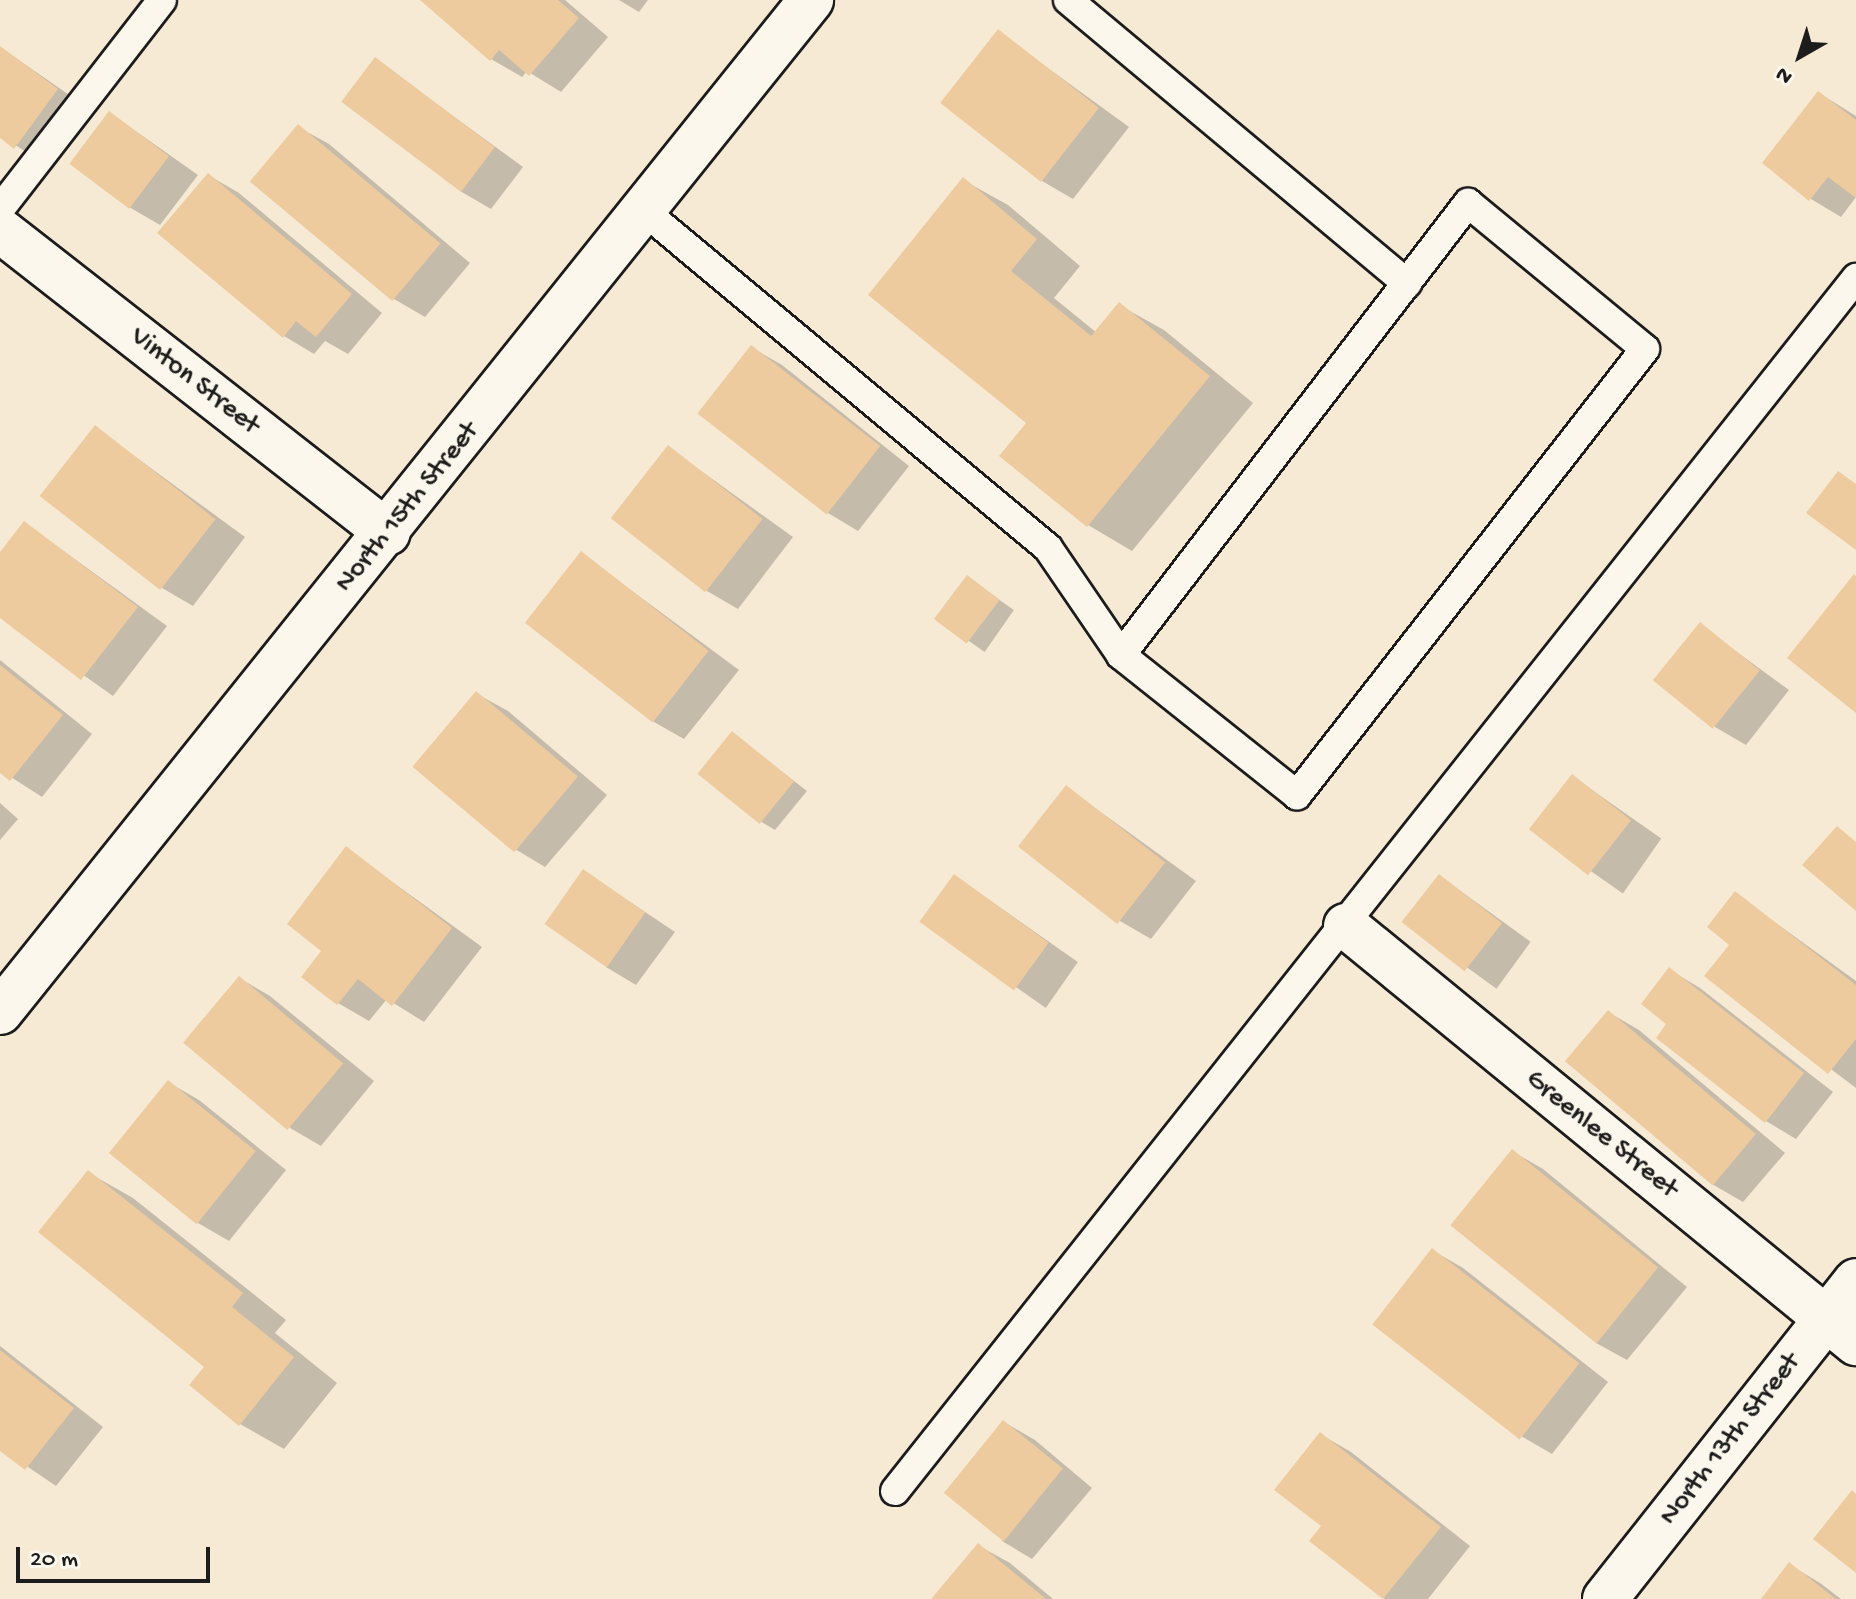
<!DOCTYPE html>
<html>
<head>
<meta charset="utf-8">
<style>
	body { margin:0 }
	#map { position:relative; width:1856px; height:1599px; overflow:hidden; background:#f7ead5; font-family:"Gochi Hand",sans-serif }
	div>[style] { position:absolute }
	.shadow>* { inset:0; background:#0003; transform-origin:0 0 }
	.building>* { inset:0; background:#eeca9f; transform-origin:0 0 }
	.roads { filter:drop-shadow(2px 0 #1c1c1c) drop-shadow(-2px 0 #1c1c1c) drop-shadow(0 2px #1c1c1c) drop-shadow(0 -2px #1c1c1c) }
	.lane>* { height:28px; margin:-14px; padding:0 14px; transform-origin:14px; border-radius:14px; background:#fbf7ec }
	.street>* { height:44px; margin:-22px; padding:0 22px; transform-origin:22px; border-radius:22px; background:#fbf7ec }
	.secondary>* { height:44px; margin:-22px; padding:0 22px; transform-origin:22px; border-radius:22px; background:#fbf7ec }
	span { translate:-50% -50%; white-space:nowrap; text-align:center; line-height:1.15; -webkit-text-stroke:6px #fbf7ec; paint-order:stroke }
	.street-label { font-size:28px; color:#1c1c1c }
	.north { position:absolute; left:1760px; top:16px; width:80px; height:80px; -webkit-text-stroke:6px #fbf7ec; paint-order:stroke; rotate:219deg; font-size:22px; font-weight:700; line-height:32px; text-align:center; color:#1c1c1c }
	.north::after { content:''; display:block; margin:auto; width:28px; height:36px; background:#1c1c1c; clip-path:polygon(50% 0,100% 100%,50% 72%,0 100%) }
	.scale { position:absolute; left:16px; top:1547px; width:194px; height:36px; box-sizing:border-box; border:4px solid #1c1c1c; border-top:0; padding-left:10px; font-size:24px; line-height:28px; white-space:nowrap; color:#1c1c1c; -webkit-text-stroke:6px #fbf7ec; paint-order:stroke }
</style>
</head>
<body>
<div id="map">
	<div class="shadow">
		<i style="clip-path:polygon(423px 0,565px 0,608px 37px,561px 92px,527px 71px,522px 77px,491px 59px)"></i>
		<i style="clip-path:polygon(619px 0,648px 0,639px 12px)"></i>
		<i style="clip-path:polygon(998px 32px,1129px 127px,1073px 199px,1042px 181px)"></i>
		<i style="clip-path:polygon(0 47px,88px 108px,46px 165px,0 135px)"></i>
		<i style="clip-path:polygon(376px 60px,523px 167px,491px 209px,460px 191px)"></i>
		<i style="clip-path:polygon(1819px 93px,1856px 116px,1856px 197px,1841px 217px,1811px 199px)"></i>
		<i style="clip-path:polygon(110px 113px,198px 175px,160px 225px,129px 207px)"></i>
		<i style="clip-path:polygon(298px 127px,329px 144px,470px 263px,425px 317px,394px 299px)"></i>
		<i style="clip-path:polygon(208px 175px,239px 193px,382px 313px,348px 354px,325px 341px,314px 354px,284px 336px)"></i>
		<i style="clip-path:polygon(963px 180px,1008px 205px,1080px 266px,1054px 298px,1097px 333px,1119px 305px,1164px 330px,1253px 403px,1132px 551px,1088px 525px,1029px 423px)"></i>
		<i style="clip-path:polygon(751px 347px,782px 365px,909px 466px,858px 531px,828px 513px,699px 412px)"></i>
		<i style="clip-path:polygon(96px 428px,245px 537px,193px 606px,162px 588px)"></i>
		<i style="clip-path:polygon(669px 448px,793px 537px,738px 609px,707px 591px)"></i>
		<i style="clip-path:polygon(25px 523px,167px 626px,113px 696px,0 616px,0 555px)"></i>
		<i style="clip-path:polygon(582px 554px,739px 670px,684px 739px,654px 722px)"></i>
		<i style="left:968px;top:578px;width:56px;height:51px;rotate:35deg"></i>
		<i style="clip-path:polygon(1700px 625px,1789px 690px,1746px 745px,1715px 727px)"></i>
		<i style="clip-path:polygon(0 660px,92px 734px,42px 797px,0 770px)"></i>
		<i style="clip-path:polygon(477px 694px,508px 711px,607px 795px,545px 867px,515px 849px)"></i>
		<i style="clip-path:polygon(732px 733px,807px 791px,775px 830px,760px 821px)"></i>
		<i style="left:1572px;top:776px;width:109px;height:67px;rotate:35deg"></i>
		<i style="clip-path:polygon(1066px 787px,1196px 881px,1151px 939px,1120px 921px)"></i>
		<i style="clip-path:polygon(0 803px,18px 819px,0 840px)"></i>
		<i style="clip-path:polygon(347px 849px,482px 947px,424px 1022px,387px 999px,369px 1021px,338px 1003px)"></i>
		<i style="clip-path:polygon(584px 871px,675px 932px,636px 985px,606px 967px)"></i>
		<i style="left:955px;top:876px;width:150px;height:56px;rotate:35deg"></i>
		<i style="left:1440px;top:876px;width:112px;height:58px;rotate:36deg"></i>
		<i style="clip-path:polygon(1736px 894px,1856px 981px,1856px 1088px,1707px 976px,1732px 945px)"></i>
		<i style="clip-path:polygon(1670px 970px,1700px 988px,1833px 1092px,1796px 1139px,1766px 1121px,1669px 1024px)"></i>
		<i style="clip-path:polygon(239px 978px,270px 996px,374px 1081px,321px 1146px,290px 1128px)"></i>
		<i style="clip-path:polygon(1608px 1012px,1639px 1030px,1785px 1153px,1743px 1202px,1712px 1184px,1567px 1061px)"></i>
		<i style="clip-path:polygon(168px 1082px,199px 1100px,286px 1170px,229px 1241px,198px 1223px)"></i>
		<i style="clip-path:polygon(1512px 1151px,1543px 1169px,1687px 1287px,1627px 1360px,1596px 1343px)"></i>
		<i style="clip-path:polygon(89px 1173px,133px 1198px,286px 1320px,275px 1333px,337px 1383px,284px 1449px,240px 1424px)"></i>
		<i style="clip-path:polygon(1432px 1250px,1463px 1268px,1608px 1382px,1552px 1454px,1521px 1436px)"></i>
		<i style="clip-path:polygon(0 1346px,103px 1427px,56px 1486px,0 1448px)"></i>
		<i style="clip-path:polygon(1004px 1422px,1035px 1440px,1092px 1488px,1032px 1559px,1002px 1541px)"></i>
		<i style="clip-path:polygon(1320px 1434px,1351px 1452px,1470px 1546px,1428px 1599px,1385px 1599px,1311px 1541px,1324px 1526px)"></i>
		<i style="clip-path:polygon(979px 1546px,1010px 1563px,1053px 1599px,934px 1599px)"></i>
		<i style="clip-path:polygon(1790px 1565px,1820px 1583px,1841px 1599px,1763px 1599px)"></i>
	</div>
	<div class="building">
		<i style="clip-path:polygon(420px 0,558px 0,579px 18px,529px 76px,499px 50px,490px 61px)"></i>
		<i style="left:998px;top:29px;width:128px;height:94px;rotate:38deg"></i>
		<i style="clip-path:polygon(0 46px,58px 89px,14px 149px,0 138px)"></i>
		<i style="left:375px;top:57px;width:150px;height:56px;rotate:37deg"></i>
		<i style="clip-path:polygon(1818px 91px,1856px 120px,1856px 198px,1828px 177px,1809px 201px,1762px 163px)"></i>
		<i style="left:109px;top:111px;width:75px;height:66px;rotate:37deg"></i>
		<i style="left:298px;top:124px;width:186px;height:75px;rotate:40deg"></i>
		<i style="clip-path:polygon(208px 173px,352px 294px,316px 337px,296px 321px,283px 338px,157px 233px)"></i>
		<i style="clip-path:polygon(963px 177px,1037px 239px,1011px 271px,1091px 336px,1119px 302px,1210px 376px,1087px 527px,999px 456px,1026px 423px,868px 295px)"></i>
		<i style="left:751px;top:345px;width:164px;height:87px;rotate:38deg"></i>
		<i style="left:95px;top:425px;width:153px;height:90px;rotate:38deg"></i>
		<i style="left:668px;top:445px;width:120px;height:93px;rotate:38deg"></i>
		<i style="clip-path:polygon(1838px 471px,1856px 484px,1856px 550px,1806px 513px)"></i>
		<i style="clip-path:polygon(24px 521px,138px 607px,81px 680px,0 618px,0 552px)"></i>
		<i style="left:581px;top:551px;width:162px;height:91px;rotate:38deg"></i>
		<i style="clip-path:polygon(1854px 574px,1856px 576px,1856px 713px,1787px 658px)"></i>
		<i style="left:967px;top:575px;width:41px;height:55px;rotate:37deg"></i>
		<i style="left:1700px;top:622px;width:77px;height:75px;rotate:39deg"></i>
		<i style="clip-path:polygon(0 665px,63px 715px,10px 781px,0 773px)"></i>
		<i style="left:476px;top:691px;width:133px;height:99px;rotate:40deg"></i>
		<i style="left:732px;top:731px;width:80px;height:55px;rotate:39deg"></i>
		<i style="left:1572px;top:774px;width:75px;height:70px;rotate:38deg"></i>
		<i style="left:1066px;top:785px;width:126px;height:78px;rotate:38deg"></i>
		<i style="clip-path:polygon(1837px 826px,1856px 842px,1856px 911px,1802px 865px)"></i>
		<i style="clip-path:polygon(346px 846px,452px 928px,392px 1006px,358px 979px,337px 1005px,301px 977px,321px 951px,287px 924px)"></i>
		<i style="left:583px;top:869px;width:76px;height:67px;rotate:35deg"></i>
		<i style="left:954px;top:874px;width:117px;height:59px;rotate:36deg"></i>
		<i style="left:1439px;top:874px;width:80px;height:61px;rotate:38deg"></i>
		<i style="clip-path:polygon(1735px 891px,1856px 985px,1856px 1039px,1828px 1074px,1704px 976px,1729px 945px,1707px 927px)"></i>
		<i style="clip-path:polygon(1669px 967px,1804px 1073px,1765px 1123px,1656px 1038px,1666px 1024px,1641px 1004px)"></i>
		<i style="left:239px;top:976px;width:136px;height:87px;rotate:40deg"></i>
		<i style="left:1608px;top:1010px;width:193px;height:67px;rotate:40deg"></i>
		<i style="left:168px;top:1080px;width:113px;height:94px;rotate:39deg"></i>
		<i style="left:1512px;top:1149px;width:188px;height:98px;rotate:39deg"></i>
		<i style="clip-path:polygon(88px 1170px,243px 1293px,232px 1307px,294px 1357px,239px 1426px,189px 1385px,204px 1367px,38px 1232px)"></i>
		<i style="left:1432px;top:1248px;width:187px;height:97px;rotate:38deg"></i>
		<i style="clip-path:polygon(0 1350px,74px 1408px,25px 1470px,0 1451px)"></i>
		<i style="left:1003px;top:1420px;width:77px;height:94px;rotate:39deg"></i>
		<i style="clip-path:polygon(1320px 1432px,1441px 1527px,1383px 1599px,1309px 1541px,1321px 1526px,1274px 1490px)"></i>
		<i style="clip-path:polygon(1852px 1490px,1856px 1494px,1856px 1573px,1813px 1539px)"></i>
		<i style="clip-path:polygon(978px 1543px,1046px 1599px,931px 1599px)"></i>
		<i style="clip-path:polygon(1789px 1562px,1836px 1599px,1761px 1599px)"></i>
	</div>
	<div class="roads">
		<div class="lane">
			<i style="left:1068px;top:0;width:442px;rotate:39.9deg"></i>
			<i style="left:1468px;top:203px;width:229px;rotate:39.5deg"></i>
			<i style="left:1645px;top:349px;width:566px;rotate:127.96deg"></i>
			<i style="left:1297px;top:795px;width:225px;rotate:-141.5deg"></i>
			<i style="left:1121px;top:655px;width:570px;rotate:-52.49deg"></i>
			<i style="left:0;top:209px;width:264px;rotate:-52.2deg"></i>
			<i style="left:644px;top:211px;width:526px;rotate:39.83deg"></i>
			<i style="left:1048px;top:548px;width:130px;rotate:55.7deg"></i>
			<i style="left:895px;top:1491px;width:1548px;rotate:-51.61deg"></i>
		</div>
		<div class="street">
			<i style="left:0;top:230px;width:492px;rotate:38deg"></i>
			<i style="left:1346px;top:926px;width:659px;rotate:39.27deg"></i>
			<i style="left:1605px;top:1599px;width:405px;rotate:-51.7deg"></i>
		</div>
		<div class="secondary">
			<i style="left:0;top:1012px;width:1297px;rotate:-51.29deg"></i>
		</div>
	</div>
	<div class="street-label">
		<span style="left:194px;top:382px;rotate:38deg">Vinton Street</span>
		<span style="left:408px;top:508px;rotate:-51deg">North 15th Street</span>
		<span style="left:1601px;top:1135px;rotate:39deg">Greenlee Street</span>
		<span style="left:1731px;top:1440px;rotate:-52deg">North 13th Street</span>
	</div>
	<div class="north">N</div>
	<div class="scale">20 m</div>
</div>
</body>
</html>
